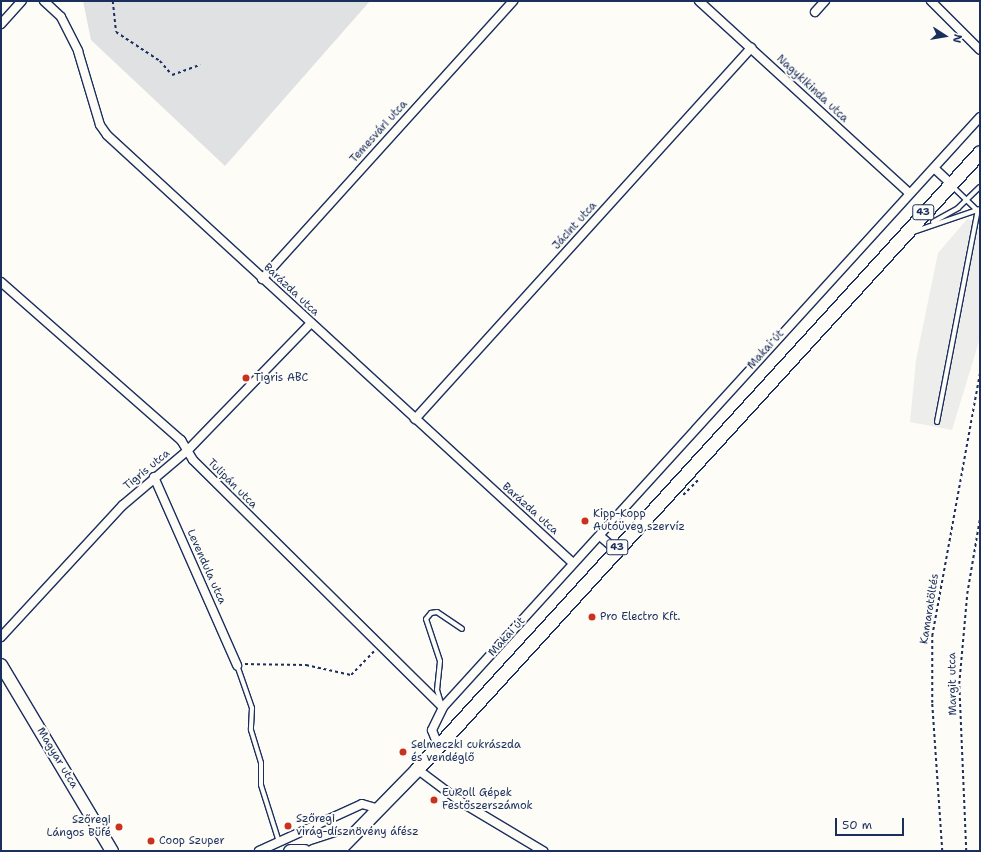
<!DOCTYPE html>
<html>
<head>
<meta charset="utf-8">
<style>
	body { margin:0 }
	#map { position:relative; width:981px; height:852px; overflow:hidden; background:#fdfcf7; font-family:"Shantell Sans",sans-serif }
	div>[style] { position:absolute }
	.built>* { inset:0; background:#edeeec }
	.green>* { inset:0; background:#e0e1e3 }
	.path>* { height:1.5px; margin-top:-0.75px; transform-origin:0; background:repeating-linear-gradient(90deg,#1b2f5e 0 3px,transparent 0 6px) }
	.roads { filter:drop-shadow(1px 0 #1b2f5e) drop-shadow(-1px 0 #1b2f5e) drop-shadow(0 1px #1b2f5e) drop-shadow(0 -1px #1b2f5e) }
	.lane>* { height:4px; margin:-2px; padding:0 2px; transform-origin:2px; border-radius:2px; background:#fdfcf7 }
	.street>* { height:8px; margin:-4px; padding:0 4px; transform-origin:4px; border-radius:4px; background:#fdfcf7 }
	.secondary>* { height:12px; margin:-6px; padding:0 6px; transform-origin:6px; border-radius:6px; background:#fdfcf7 }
	.primary>* { height:13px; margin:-6.5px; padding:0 6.5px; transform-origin:6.5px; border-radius:6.5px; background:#fdfcf7 }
	.dots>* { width:11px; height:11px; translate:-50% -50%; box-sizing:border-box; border:2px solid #fdfcf7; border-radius:50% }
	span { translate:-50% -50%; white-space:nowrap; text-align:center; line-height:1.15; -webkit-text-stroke:4px #fdfcf7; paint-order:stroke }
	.shield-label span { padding:1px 3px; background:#fdfcf7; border:1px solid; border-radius:3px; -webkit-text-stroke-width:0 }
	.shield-label { font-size:10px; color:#1b2f5e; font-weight:700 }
	.street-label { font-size:11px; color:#1b2f5e }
	.poi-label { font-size:11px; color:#1b2f5e }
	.left { translate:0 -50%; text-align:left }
	.right { translate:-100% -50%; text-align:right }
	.frame { position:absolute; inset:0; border:2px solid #1b2f5e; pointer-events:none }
	.north { position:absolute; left:925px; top:16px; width:40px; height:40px; -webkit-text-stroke:3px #fdfcf7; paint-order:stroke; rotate:102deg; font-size:11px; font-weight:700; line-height:16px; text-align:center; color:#1b2f5e }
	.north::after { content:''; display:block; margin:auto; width:14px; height:18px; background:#1b2f5e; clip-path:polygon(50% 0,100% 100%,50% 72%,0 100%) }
	.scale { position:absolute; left:835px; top:818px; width:69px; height:18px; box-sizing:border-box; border:2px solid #1b2f5e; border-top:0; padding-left:5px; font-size:12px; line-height:14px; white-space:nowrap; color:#1b2f5e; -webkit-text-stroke:3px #fdfcf7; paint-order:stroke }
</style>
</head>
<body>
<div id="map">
	<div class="built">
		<i style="clip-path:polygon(968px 218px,980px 228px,980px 338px,952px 430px,910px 422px,916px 360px,938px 253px)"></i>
	</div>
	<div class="green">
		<i style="clip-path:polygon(83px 1px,370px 1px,225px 166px,91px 40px)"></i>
	</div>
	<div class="path">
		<i style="left:113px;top:1px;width:31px;rotate:84deg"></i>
		<i style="left:116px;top:32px;width:53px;rotate:33.4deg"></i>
		<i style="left:160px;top:61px;width:18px;rotate:49deg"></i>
		<i style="left:172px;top:75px;width:30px;rotate:-20deg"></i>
		<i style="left:683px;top:495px;width:24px;rotate:-45deg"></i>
		<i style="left:245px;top:664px;width:61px;rotate:0.9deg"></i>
		<i style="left:306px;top:665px;width:46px;rotate:12.5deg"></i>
		<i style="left:351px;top:675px;width:33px;rotate:-46deg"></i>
		<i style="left:942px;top:851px;width:148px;rotate:-93.9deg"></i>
		<i style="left:932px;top:703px;width:67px;rotate:-90deg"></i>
		<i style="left:932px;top:636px;width:267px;rotate:-79.7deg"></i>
		<i style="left:966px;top:851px;width:167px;rotate:-92.4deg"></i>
		<i style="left:959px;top:684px;width:90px;rotate:-84.9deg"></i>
		<i style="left:967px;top:594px;width:78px;rotate:-80.4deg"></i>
	</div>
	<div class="roads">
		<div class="lane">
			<i style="left:952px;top:186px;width:37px;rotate:44deg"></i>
			<i style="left:933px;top:222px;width:29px;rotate:-29deg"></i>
			<i style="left:958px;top:208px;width:30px;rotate:-44deg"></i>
			<i style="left:913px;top:232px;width:71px;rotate:-18.9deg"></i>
			<i style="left:937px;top:422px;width:216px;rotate:-79.1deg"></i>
			<i style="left:237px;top:665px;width:46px;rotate:70.8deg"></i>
			<i style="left:252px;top:708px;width:22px;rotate:93deg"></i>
			<i style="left:251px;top:730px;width:34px;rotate:73deg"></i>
			<i style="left:261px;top:763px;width:22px;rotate:90deg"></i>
			<i style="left:261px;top:785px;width:60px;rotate:72.5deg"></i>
			<i style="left:441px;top:703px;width:14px;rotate:-107deg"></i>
			<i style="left:437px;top:690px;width:29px;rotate:-84deg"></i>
			<i style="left:440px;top:661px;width:44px;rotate:-108.4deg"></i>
			<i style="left:426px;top:619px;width:8px;rotate:-50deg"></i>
			<i style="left:431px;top:613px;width:6px;rotate:-9deg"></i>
			<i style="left:437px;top:612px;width:30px;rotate:34deg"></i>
		</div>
		<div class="street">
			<i style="left:44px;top:1px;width:23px;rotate:43deg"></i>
			<i style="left:61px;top:17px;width:38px;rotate:63deg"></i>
			<i style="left:78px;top:51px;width:77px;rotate:73.4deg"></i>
			<i style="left:100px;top:125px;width:12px;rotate:55deg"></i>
			<i style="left:107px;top:135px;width:633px;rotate:42.57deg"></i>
			<i style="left:699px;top:1px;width:285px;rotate:42.4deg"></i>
			<i style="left:931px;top:1px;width:69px;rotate:45deg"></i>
			<i style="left:815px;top:12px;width:15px;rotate:-48deg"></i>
			<i style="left:1px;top:24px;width:31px;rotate:-48deg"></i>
			<i style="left:934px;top:168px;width:23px;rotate:43deg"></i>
			<i style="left:262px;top:279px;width:375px;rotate:-47.9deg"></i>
			<i style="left:1px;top:282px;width:240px;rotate:41.3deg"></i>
			<i style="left:181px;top:440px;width:23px;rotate:59deg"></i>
			<i style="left:193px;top:460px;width:351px;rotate:44.7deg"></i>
			<i style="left:415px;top:419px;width:501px;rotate:-47.83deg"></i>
			<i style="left:154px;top:477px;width:206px;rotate:66.2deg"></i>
			<i style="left:600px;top:536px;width:20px;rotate:41deg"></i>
			<i style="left:1px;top:637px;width:180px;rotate:-47.3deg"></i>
			<i style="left:123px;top:505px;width:84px;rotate:-40.2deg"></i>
			<i style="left:187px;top:451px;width:178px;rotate:-45.9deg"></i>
			<i style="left:438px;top:745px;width:16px;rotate:-112deg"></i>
			<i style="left:432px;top:730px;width:25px;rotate:-64deg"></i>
			<i style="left:443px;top:707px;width:798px;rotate:-47.69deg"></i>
			<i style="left:417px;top:769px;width:55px;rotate:36.9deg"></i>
			<i style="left:461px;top:802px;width:96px;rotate:30.9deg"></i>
			<i style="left:259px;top:851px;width:113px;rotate:-24.5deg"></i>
			<i style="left:362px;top:804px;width:19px;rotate:16deg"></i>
		</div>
		<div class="secondary">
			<i style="left:1px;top:665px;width:217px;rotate:59.2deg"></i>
		</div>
		<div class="primary">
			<i style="left:290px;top:851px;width:14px"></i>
			<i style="left:313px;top:851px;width:33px;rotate:-18deg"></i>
			<i style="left:337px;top:851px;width:115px;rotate:-45.7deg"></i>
			<i style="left:417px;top:769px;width:835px;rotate:-47.62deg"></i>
		</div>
	</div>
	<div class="dots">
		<i style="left:246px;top:378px;background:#c8321e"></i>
		<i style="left:585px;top:521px;background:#c8321e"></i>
		<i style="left:592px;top:617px;background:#c8321e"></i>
		<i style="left:403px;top:752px;background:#c8321e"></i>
		<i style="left:434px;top:800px;background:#c8321e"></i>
		<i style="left:288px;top:826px;background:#c8321e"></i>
		<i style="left:119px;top:827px;background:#c8321e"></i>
		<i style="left:151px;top:841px;background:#c8321e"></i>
	</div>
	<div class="shield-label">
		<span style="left:923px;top:212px">43</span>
		<span style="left:617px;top:547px">43</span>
	</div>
	<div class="street-label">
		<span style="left:812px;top:89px;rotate:43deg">Nagykikinda utca</span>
		<span style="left:379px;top:132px;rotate:-48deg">Temesvári utca</span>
		<span style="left:575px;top:226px;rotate:-48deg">Jácint utca</span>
		<span style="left:291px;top:290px;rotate:43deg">Barázda utca</span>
		<span style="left:766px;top:350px;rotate:-48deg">Makai út</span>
		<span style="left:147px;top:470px;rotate:-40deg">Tigris utca</span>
		<span style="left:232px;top:484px;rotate:45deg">Tulipán utca</span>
		<span style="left:530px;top:509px;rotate:42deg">Barázda utca</span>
		<span style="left:206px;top:567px;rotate:66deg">Levendula utca</span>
		<span style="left:930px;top:609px;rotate:-81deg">Kamaratöltés</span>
		<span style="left:507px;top:637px;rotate:-48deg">Makai út</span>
		<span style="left:953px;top:684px;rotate:-91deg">Margit utca</span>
		<span style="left:57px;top:758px;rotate:59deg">Magyar utca</span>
	</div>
	<div class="poi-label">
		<span class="left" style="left:254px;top:378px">Tigris ABC</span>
		<span class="left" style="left:593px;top:521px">Kipp-Kopp<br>Autóüveg szervíz</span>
		<span class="left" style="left:600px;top:617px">Pro Electro Kft.</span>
		<span class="left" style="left:411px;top:752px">Selmeczki cukrászda<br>és vendéglő</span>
		<span class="left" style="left:442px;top:800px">EuRoll Gépek<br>Festőszerszámok</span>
		<span class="left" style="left:296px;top:826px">Szőregi<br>virág-dísznövény áfész</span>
		<span class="right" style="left:111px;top:827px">Szőregi<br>Lángos Büfé</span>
		<span class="left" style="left:159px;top:841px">Coop Szuper</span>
	</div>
	<div class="frame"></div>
	<div class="north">N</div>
	<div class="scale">50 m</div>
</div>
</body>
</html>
